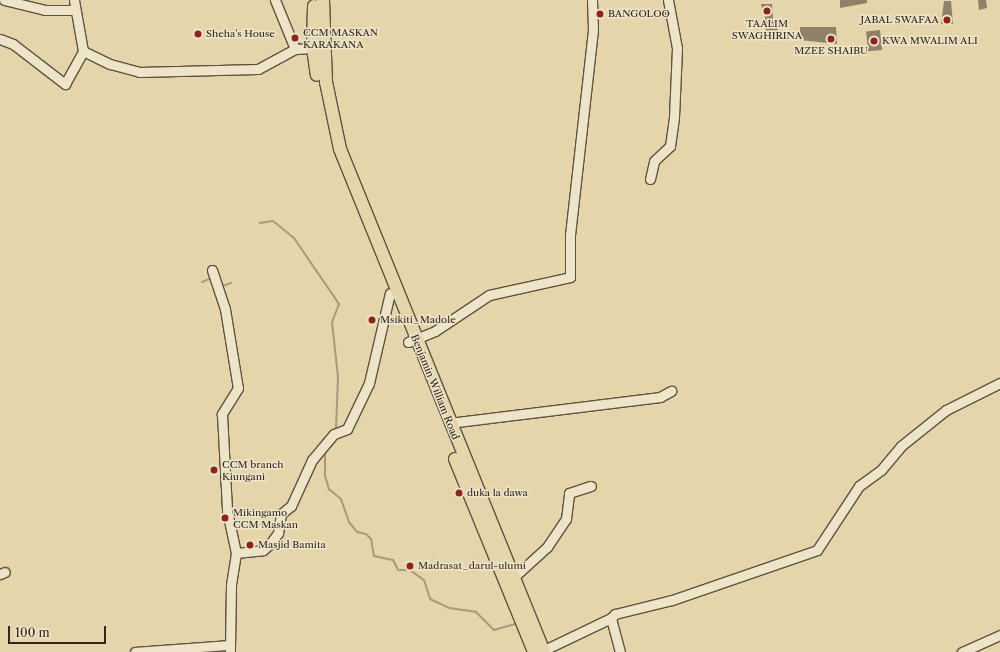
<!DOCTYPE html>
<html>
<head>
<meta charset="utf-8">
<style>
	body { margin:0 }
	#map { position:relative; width:1000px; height:652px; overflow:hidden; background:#e5d5aa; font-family:"Libre Caslon Text",serif }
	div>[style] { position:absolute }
	.stream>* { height:2px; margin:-1px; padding:0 1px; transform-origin:1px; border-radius:1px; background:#a89a7b }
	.building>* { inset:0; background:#8f8168; transform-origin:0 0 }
	.roads { filter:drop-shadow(1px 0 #5f5242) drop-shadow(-1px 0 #5f5242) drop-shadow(0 1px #5f5242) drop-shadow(0 -1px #5f5242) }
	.minor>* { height:9px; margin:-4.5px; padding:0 4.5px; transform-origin:4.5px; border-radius:4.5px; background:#eee4c8 }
	.major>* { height:12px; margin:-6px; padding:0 6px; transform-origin:6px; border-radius:6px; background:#e5d5aa }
	.dots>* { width:11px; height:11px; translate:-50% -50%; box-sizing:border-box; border:2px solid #eee4c8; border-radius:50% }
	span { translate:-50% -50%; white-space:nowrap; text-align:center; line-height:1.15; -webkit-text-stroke:3px #eee4c8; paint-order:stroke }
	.poi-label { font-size:10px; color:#322720 }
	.left { translate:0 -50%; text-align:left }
	.right { translate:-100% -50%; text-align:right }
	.street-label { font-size:10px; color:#322720 }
	.scale { position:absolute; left:8px; top:626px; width:98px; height:18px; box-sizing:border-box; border:2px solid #322720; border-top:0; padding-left:5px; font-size:12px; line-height:14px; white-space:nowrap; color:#322720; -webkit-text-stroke:3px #eee4c8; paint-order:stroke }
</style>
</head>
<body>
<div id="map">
	<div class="stream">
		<i style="left:260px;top:223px;width:13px;rotate:-9deg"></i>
		<i style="left:273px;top:221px;width:27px;rotate:39deg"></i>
		<i style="left:294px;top:238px;width:80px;rotate:55.7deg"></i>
		<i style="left:339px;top:304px;width:19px;rotate:111deg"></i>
		<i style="left:332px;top:322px;width:55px;rotate:83.8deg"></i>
		<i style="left:338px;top:377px;width:53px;rotate:92.2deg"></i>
		<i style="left:202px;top:282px;width:11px;rotate:-22deg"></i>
		<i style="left:220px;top:287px;width:12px;rotate:-20deg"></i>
		<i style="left:325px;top:451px;width:25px;rotate:90deg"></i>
		<i style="left:325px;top:476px;width:14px;rotate:73deg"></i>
		<i style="left:329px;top:489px;width:16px;rotate:40deg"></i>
		<i style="left:341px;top:499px;width:24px;rotate:71deg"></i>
		<i style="left:349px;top:522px;width:13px;rotate:51deg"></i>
		<i style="left:357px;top:532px;width:9px;rotate:13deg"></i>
		<i style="left:366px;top:534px;width:7px;rotate:45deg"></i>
		<i style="left:371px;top:539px;width:17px;rotate:80deg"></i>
		<i style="left:374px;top:556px;width:19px;rotate:12deg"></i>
		<i style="left:393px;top:560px;width:11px;rotate:63deg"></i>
		<i style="left:398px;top:570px;width:12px"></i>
		<i style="left:410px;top:570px;width:17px;rotate:36deg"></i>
		<i style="left:424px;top:580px;width:20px;rotate:72deg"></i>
		<i style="left:430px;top:599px;width:21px;rotate:25deg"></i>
		<i style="left:449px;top:608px;width:27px;rotate:8deg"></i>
		<i style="left:476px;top:612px;width:25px;rotate:45deg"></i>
		<i style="left:494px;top:630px;width:22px;rotate:-16deg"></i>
	</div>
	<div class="building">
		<i style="clip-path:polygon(840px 0,867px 0,867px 3px,840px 8px)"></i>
		<i style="clip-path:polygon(978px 0,986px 0,987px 8px,979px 10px)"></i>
		<i style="clip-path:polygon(944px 1px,951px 1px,953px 24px,941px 24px)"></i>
		<i style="clip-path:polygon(761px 4px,772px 4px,773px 20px,777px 19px,778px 36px,766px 36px,765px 18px)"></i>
		<i style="clip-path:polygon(800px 27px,836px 27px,837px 44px,800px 40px)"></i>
		<i style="left:880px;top:30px;width:20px;height:14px;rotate:84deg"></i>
	</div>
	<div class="roads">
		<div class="minor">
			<i style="left:4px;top:0;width:42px;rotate:13.7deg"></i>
			<i style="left:45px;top:10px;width:30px"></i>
			<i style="left:74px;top:0;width:52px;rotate:80deg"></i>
			<i style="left:83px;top:51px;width:30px;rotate:26deg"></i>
			<i style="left:110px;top:64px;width:30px;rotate:15deg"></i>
			<i style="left:139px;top:72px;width:119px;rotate:-1.4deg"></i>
			<i style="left:258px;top:69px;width:42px;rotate:-28.4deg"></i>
			<i style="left:295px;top:49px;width:18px;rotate:-3deg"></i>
			<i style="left:275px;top:0;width:53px;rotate:67.8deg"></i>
			<i style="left:0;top:39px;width:14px;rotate:21deg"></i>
			<i style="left:13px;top:44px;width:66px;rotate:37.6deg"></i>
			<i style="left:65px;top:84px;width:38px;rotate:-61deg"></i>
			<i style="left:650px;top:179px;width:18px;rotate:-77deg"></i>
			<i style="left:654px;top:161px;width:22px;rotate:-43deg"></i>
			<i style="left:670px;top:146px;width:29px;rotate:-82deg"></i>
			<i style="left:674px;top:117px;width:69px;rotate:-87.5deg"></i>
			<i style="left:677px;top:48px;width:49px;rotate:-100.6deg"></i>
			<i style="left:212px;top:270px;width:41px;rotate:71.6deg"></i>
			<i style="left:225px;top:309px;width:80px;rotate:80.7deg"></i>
			<i style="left:238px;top:388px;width:31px;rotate:122deg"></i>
			<i style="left:222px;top:414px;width:97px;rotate:87deg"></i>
			<i style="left:227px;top:511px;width:43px;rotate:77.9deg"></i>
			<i style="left:236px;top:553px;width:32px;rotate:99deg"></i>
			<i style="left:231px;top:585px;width:67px;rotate:90.9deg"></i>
			<i style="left:408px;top:342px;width:29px;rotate:-22deg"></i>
			<i style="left:435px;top:331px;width:65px;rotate:-33.7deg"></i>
			<i style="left:489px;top:295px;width:83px;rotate:-12.5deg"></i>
			<i style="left:570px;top:277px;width:42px;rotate:-90deg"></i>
			<i style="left:570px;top:235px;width:207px;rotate:-83.6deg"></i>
			<i style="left:593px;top:29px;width:29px;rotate:-92deg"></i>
			<i style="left:449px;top:423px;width:213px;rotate:-7deg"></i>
			<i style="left:660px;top:397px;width:13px;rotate:-29deg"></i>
			<i style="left:236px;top:553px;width:27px;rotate:-6deg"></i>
			<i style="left:263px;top:550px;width:9px;rotate:-41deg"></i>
			<i style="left:270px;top:544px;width:14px;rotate:-54deg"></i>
			<i style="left:278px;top:533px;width:19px;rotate:-81deg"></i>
			<i style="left:281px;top:514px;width:13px;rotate:-39deg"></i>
			<i style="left:291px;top:506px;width:51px;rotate:-65.5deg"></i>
			<i style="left:312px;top:460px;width:34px;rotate:-50deg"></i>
			<i style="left:334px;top:434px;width:14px;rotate:-21deg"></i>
			<i style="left:347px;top:429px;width:51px;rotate:-64.4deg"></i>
			<i style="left:369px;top:383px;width:92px;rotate:-76.9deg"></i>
			<i style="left:0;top:574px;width:5px;rotate:-22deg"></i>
			<i style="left:514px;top:577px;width:45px;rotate:-42.3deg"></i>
			<i style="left:547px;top:547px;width:34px;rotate:-56deg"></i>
			<i style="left:566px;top:519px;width:26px;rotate:-83deg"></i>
			<i style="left:569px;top:493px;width:23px;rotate:-18deg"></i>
			<i style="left:135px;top:652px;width:94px;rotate:-4.3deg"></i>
			<i style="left:540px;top:652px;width:79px;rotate:-25.6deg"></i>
			<i style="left:620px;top:652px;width:35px;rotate:-105deg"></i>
			<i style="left:611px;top:618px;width:6px;rotate:-45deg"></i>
			<i style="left:615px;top:614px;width:59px;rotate:-13.8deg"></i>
			<i style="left:672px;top:600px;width:153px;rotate:-19deg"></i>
			<i style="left:817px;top:550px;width:77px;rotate:-56.7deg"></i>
			<i style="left:859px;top:486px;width:27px;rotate:-36deg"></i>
			<i style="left:881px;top:470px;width:31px;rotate:-50deg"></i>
			<i style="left:901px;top:446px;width:58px;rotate:-38.7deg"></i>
			<i style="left:946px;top:410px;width:60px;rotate:-26.6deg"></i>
			<i style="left:962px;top:652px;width:42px;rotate:-24.1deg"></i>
		</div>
		<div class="major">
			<i style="left:323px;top:0;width:82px;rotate:87.9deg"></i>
			<i style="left:326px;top:82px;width:68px;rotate:78.2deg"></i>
			<i style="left:340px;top:149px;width:543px;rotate:67.92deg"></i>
			<i style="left:314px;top:6px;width:42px;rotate:91.4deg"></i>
			<i style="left:313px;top:48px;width:27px;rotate:82deg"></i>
			<i style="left:455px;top:459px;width:209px;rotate:67.7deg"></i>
		</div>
	</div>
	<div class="dots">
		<i style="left:767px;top:11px;background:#8f2418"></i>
		<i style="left:600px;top:14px;background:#8f2418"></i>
		<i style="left:947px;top:20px;background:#8f2418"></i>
		<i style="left:198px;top:34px;background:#8f2418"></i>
		<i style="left:295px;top:38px;background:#8f2418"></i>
		<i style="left:831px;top:39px;background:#8f2418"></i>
		<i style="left:874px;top:41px;background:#8f2418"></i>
		<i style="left:372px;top:320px;background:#8f2418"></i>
		<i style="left:214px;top:470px;background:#8f2418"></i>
		<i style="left:459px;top:493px;background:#8f2418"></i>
		<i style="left:225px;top:518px;background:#8f2418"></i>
		<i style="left:250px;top:545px;background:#8f2418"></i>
		<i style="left:410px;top:566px;background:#8f2418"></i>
	</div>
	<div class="poi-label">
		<span class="left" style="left:608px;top:14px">BANGOLOO</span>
		<span class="right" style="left:939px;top:20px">JABAL SWAFAA</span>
		<span style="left:767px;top:29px">TAALIM<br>SWAGHIRINA</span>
		<span class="left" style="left:303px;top:38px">CCM MASKAN<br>KARAKANA</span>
		<span class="left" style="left:206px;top:34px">Sheha's House</span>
		<span class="left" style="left:882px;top:41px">KWA MWALIM ALI</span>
		<span style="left:831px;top:51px">MZEE SHAIBU</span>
		<span class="left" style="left:380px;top:320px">Msikiti_Madole</span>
		<span class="left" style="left:222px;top:470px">CCM branch<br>Kiungani</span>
		<span class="left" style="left:467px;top:493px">duka la dawa</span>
		<span class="left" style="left:233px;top:518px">Mikingamo<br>CCM Maskan</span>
		<span class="left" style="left:258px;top:545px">Masjid Bamita</span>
		<span class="left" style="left:418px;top:566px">Madrasat_darul-ulumi</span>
	</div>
	<div class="street-label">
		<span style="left:435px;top:387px;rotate:68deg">Benjamin William Road</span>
	</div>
	<div class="scale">100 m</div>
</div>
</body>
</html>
